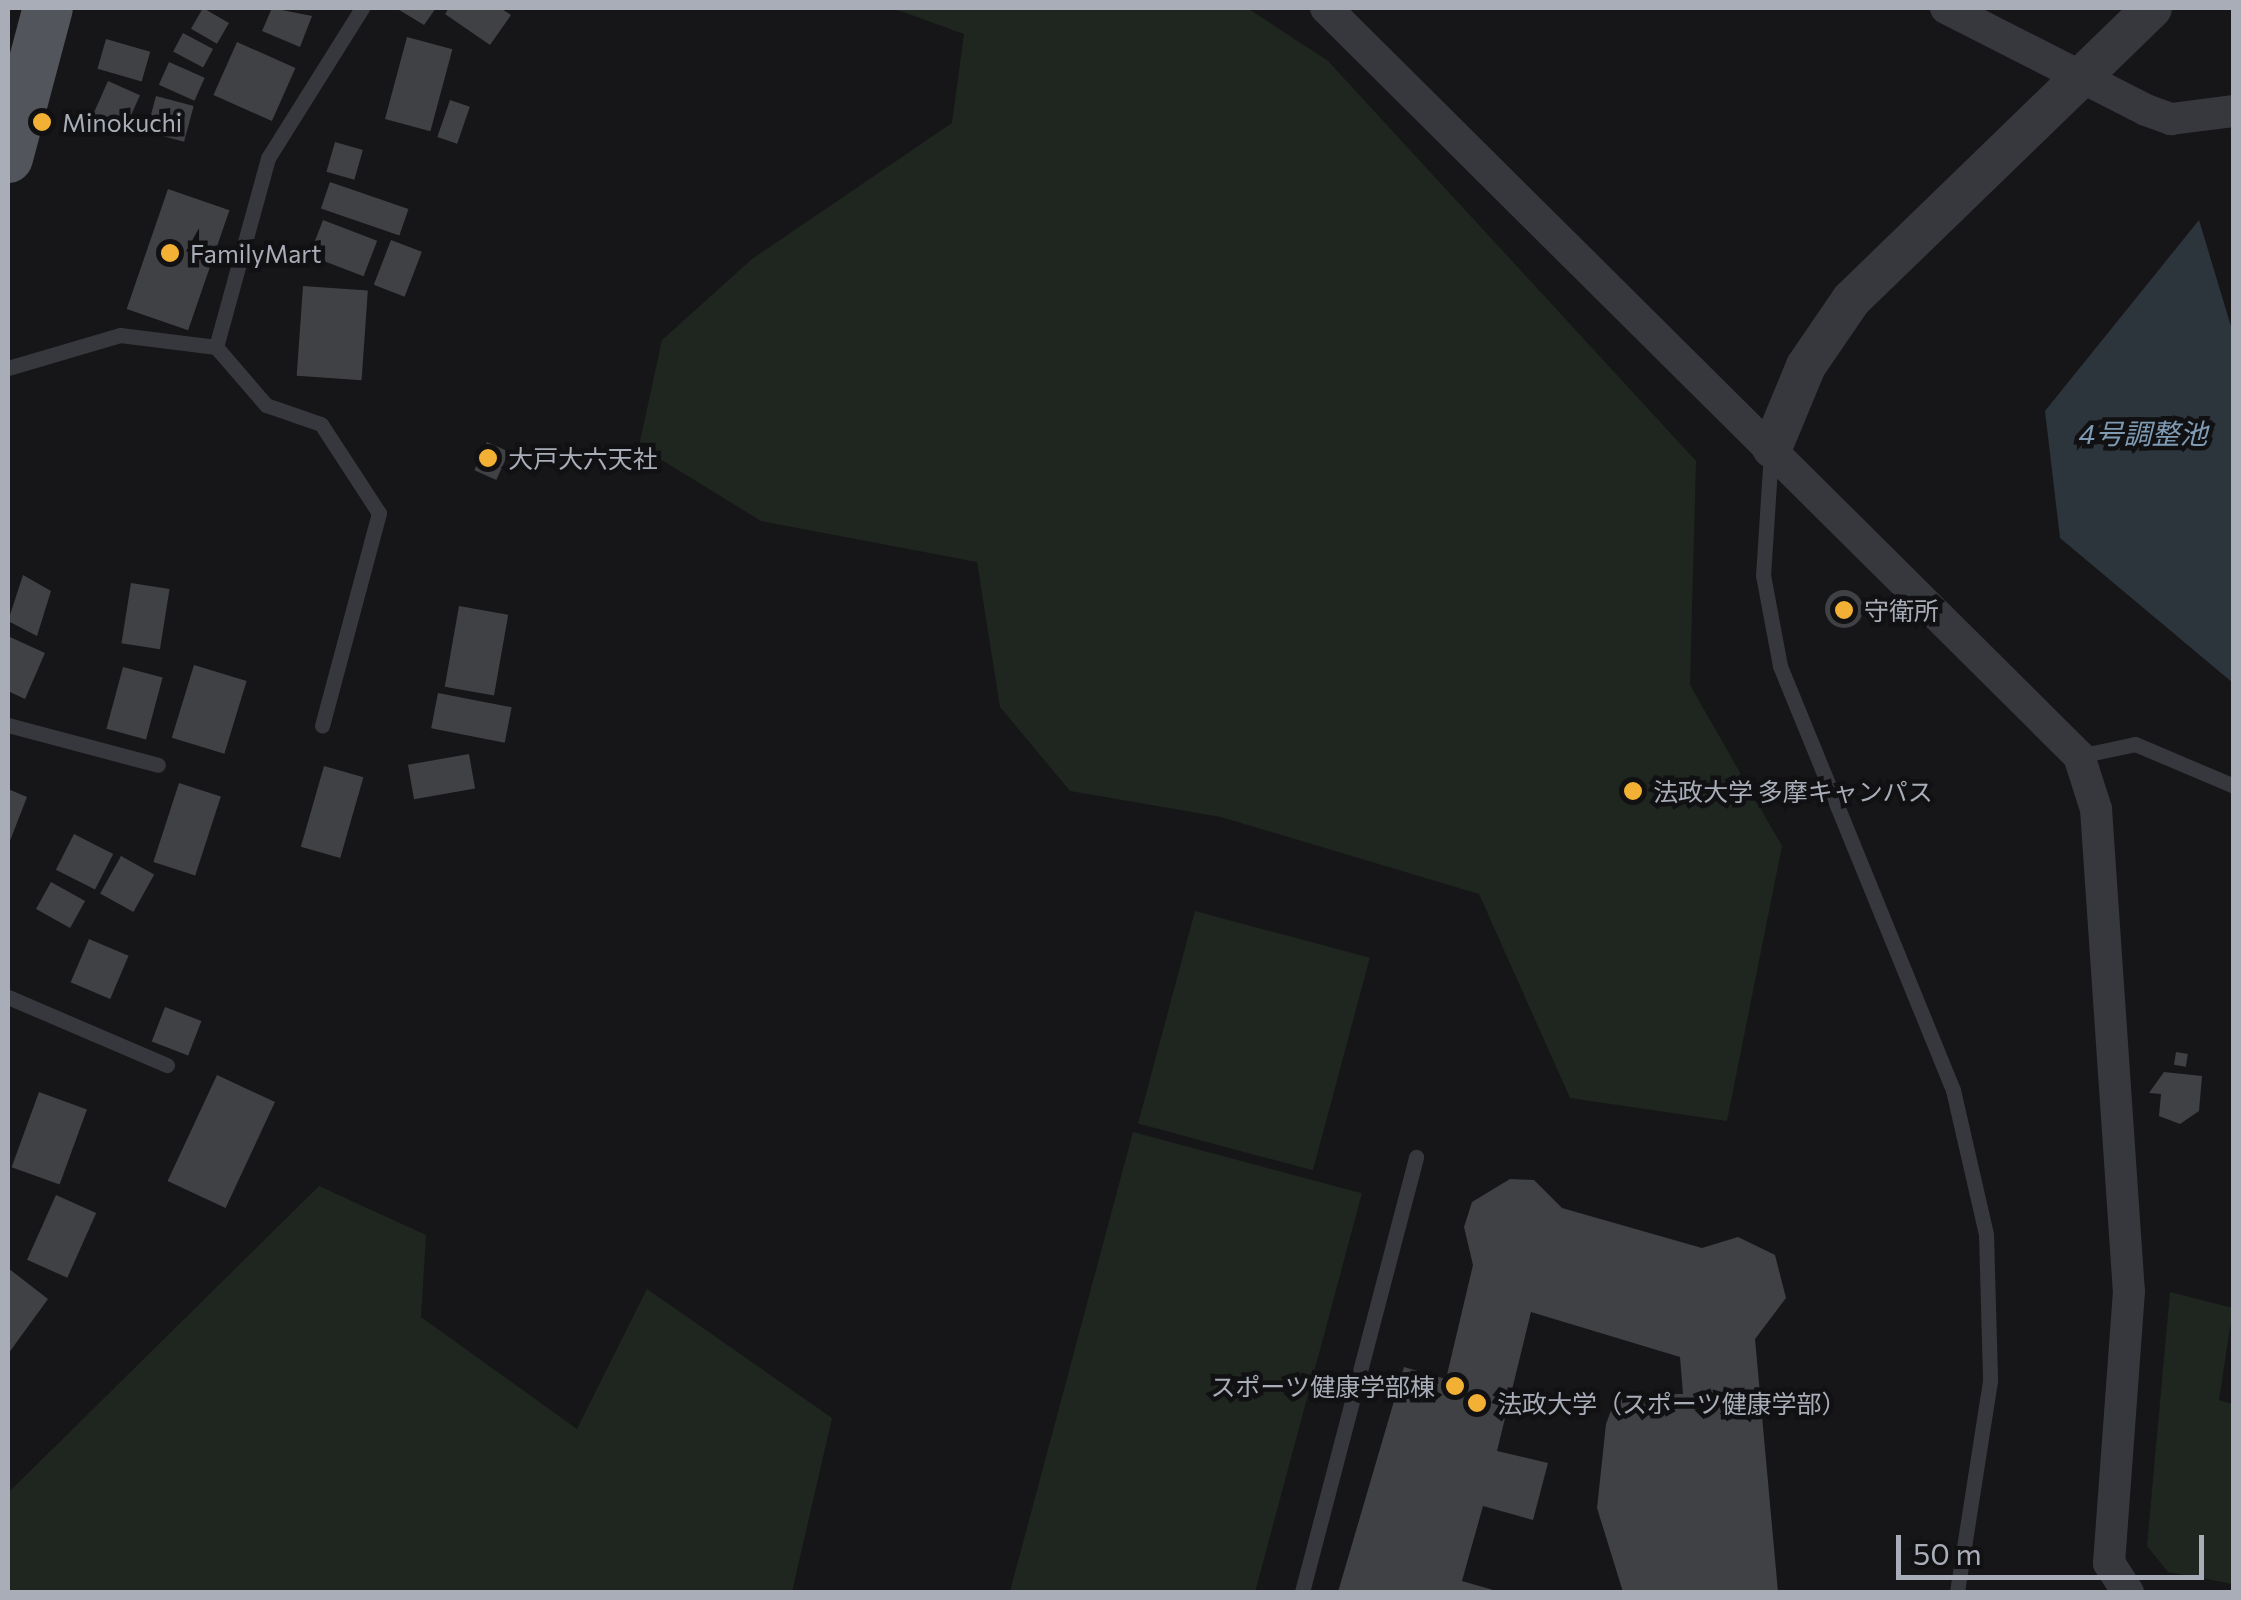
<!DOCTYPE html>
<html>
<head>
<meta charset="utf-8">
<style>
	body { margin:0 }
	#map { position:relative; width:2241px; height:1600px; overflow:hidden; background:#161618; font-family:Commissioner,"Noto Sans JP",sans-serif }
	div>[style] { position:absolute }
	.green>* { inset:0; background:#1e261f; transform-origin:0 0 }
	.water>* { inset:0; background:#2c353c }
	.building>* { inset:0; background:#404145; transform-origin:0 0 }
	.round { border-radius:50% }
	.service>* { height:15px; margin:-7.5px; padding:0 7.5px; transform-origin:7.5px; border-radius:7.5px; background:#37383d }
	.minor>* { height:32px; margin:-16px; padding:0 16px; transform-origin:16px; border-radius:16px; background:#37383d }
	.tertiary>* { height:40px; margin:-20px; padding:0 20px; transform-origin:20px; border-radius:20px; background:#37383d }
	.primary>* { height:50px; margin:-25px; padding:0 25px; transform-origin:25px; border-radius:25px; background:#53555c }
	.dots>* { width:28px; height:28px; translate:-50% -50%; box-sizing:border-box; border:5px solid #111113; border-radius:50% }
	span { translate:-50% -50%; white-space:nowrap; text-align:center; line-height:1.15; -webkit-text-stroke:9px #111113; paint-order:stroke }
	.poi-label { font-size:25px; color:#a8adb8 }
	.left { translate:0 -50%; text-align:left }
	.right { translate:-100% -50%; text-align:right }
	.water-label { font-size:28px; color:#7f9bb3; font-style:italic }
	.frame { position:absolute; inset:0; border:10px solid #a8adb8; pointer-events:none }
	.scale { position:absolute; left:1896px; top:1535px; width:308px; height:45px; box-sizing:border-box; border:5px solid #a8adb8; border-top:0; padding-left:12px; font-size:30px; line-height:35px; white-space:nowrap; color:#a8adb8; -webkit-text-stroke:8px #111113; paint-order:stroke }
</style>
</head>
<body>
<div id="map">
	<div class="green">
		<i style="clip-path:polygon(892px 8px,1247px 8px,1328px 61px,1696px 461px,1690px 685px,1782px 846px,1727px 1121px,1570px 1098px,1479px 894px,1221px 817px,1070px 791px,1000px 707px,977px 562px,761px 521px,639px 446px,662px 340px,752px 259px,952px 123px,964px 34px)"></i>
		<i style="left:1195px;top:911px;width:181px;height:220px;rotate:15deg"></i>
		<i style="left:1133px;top:1132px;width:237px;height:476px;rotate:15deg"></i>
		<i style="clip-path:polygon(319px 1186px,426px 1235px,421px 1317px,577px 1429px,647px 1289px,832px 1418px,792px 1592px,8px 1592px,8px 1493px)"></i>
		<i style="clip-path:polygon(2170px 1292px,2233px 1308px,2219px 1400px,2233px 1404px,2233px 1584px,2168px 1572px,2147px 1546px)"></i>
	</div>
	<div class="water">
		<i style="clip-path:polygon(2199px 220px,2233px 333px,2233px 683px,2060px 538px,2045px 411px)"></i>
	</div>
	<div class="building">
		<i style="left:203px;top:8px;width:30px;height:24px;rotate:30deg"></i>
		<i style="clip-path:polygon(272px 8px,312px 16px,300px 47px,262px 31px)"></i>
		<i style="clip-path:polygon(396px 8px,436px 8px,424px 25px)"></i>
		<i style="clip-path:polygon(449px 8px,500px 8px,511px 15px,490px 45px,445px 14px)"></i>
		<i style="left:183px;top:33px;width:34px;height:21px;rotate:28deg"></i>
		<i style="left:407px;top:37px;width:47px;height:85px;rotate:15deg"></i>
		<i style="left:106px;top:39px;width:46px;height:31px;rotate:16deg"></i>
		<i style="left:237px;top:42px;width:64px;height:58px;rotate:24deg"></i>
		<i style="left:169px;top:62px;width:39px;height:25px;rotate:24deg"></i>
		<i style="left:108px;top:81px;width:35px;height:38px;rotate:24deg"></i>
		<i style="left:156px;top:96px;width:39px;height:37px;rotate:15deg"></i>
		<i style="left:450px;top:100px;width:21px;height:39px;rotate:19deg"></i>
		<i style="left:335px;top:142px;width:29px;height:31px;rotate:16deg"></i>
		<i style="left:330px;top:182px;width:83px;height:28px;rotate:19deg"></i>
		<i style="left:168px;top:189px;width:65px;height:127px;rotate:19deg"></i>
		<i style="left:323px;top:220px;width:58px;height:38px;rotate:21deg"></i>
		<i style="left:391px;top:240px;width:33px;height:48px;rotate:21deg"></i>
		<i style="left:303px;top:286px;width:65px;height:90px;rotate:4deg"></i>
		<i style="left:487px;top:442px;width:24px;height:31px;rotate:24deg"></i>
		<i style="clip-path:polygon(23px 575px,51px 591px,37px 636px,8px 621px)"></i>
		<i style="left:131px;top:583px;width:39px;height:61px;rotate:9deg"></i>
		<i class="round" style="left:1825px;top:590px;width:38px;height:38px"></i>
		<i style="left:459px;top:606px;width:50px;height:82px;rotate:10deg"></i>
		<i style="clip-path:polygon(10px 637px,45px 653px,25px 699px,8px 691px)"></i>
		<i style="left:194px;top:665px;width:55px;height:76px;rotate:17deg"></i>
		<i style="left:123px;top:667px;width:41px;height:64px;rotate:15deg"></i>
		<i style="left:438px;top:693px;width:75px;height:36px;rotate:11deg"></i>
		<i style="left:469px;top:754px;width:35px;height:62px;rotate:80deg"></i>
		<i style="left:324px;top:766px;width:41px;height:84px;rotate:16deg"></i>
		<i style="left:179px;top:783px;width:44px;height:83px;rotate:18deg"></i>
		<i style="clip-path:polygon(8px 789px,27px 797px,8px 846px)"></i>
		<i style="left:74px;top:834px;width:44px;height:40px;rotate:27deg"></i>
		<i style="left:121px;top:856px;width:38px;height:43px;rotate:29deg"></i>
		<i style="left:51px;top:882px;width:39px;height:31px;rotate:29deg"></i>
		<i style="left:89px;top:939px;width:43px;height:47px;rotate:23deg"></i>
		<i style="left:165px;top:1007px;width:39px;height:37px;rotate:21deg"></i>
		<i style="left:2176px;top:1052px;width:12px;height:13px;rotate:9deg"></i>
		<i style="clip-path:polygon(2164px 1072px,2202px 1076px,2199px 1111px,2180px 1124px,2159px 1116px,2161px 1094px,2149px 1093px)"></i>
		<i style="left:217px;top:1075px;width:64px;height:117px;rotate:25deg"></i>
		<i style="left:39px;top:1092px;width:51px;height:80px;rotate:20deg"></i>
		<i style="clip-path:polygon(1510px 1179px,1534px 1180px,1562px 1208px,1702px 1248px,1738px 1237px,1775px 1255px,1786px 1298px,1755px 1339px,1778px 1592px,1623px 1592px,1597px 1508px,1606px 1424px,1617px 1394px,1683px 1394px,1680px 1357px,1531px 1312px,1497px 1451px,1548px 1463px,1533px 1520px,1483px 1506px,1462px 1581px,1500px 1592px,1338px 1592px,1404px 1367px,1446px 1379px,1473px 1265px,1464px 1227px,1472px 1202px)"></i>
		<i style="left:56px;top:1195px;width:44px;height:71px;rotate:24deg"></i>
		<i style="clip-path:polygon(8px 1268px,48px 1299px,8px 1354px)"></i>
	</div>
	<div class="service">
		<i style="left:216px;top:347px;width:77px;rotate:49.2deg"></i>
		<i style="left:266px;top:405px;width:58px;rotate:19.1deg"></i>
		<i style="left:321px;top:424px;width:106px;rotate:56.9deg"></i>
		<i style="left:379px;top:513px;width:220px;rotate:105deg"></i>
		<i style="left:8px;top:368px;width:117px;rotate:-16.4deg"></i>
		<i style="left:120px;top:335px;width:97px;rotate:7.1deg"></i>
		<i style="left:216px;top:347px;width:196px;rotate:-74.6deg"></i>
		<i style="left:268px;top:158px;width:177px;rotate:-57.9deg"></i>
		<i style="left:1771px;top:452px;width:123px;rotate:93.7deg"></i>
		<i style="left:1763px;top:575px;width:93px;rotate:79.4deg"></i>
		<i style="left:1780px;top:666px;width:458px;rotate:67.8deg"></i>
		<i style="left:1953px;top:1090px;width:148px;rotate:77.1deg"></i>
		<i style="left:1986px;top:1234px;width:147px;rotate:88.4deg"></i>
		<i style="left:1990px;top:1381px;width:214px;rotate:98.9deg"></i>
		<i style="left:8px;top:725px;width:155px;rotate:14.9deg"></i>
		<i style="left:2079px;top:756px;width:57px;rotate:-12.1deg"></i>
		<i style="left:2135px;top:744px;width:108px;rotate:23deg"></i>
		<i style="left:8px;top:997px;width:173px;rotate:23.2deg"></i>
		<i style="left:1302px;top:1592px;width:450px;rotate:-75.3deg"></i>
	</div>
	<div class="minor">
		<i style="left:1326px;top:8px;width:1061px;rotate:44.81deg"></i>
		<i style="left:2079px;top:756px;width:56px;rotate:72.2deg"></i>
		<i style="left:2096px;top:809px;width:483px;rotate:86.1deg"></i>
		<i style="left:2129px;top:1291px;width:273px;rotate:94.2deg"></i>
		<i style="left:2109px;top:1563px;width:35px;rotate:57deg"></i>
		<i style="left:1946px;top:8px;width:225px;rotate:27deg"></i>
		<i style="left:2146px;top:110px;width:27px;rotate:20deg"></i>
		<i style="left:2171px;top:119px;width:64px;rotate:-7.2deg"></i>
	</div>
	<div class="tertiary">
		<i style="left:1772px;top:448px;width:89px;rotate:-67.5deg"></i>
		<i style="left:1806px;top:366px;width:80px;rotate:-55.7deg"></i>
		<i style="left:1851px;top:300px;width:419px;rotate:-44.1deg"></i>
	</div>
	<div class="primary">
		<i style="left:8px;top:158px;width:155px;rotate:-75.1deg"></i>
	</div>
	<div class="dots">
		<i style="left:42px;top:122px;background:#f2b134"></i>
		<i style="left:170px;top:253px;background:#f2b134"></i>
		<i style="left:488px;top:458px;background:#f2b134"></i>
		<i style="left:1844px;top:610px;background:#f2b134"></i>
		<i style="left:1633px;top:791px;background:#f2b134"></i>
		<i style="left:1455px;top:1386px;background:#f2b134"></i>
		<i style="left:1477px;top:1403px;background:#f2b134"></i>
	</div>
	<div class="poi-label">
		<span class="left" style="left:62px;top:122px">Minokuchi</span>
		<span class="left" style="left:190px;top:253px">FamilyMart</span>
		<span class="left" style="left:508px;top:458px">大戸大六天社</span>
		<span class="left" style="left:1864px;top:610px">守衛所</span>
		<span class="left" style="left:1653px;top:791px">法政大学 多摩キャンパス</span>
		<span class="right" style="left:1435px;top:1386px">スポーツ健康学部棟</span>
		<span class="left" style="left:1497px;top:1403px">法政大学（スポーツ健康学部）</span>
	</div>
	<div class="water-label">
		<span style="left:2143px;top:433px">4号調整池</span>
	</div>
	<div class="frame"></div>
	<div class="scale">50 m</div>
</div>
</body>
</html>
